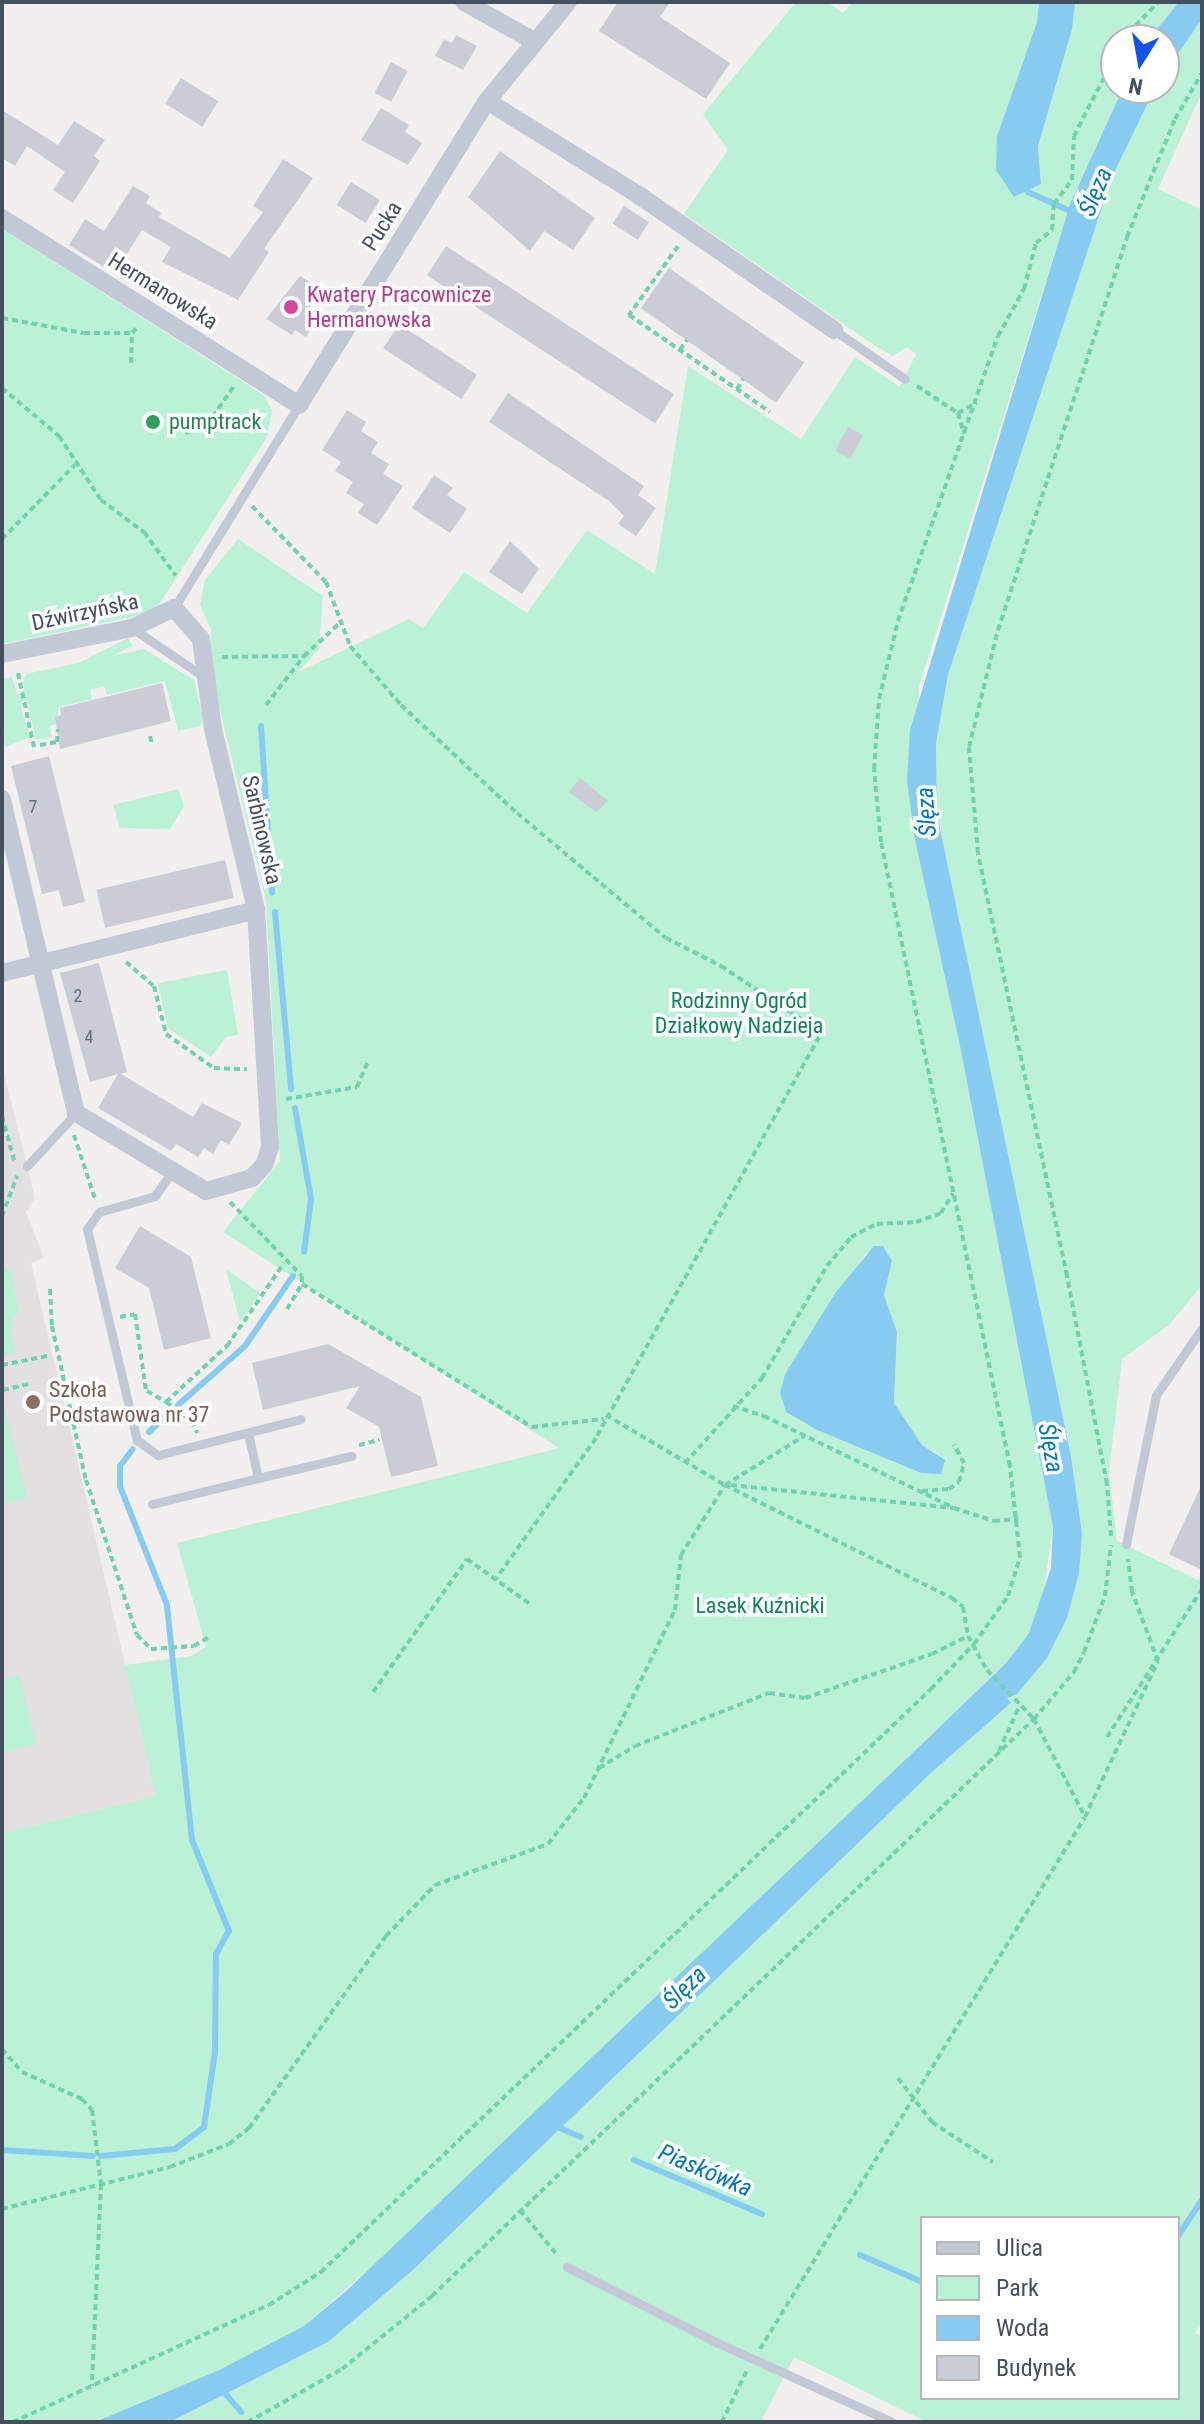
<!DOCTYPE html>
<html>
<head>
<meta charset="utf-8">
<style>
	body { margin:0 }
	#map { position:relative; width:1204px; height:2424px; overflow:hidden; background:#f2efef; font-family:"Roboto Condensed",sans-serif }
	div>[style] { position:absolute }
	.education>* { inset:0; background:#e3e0e1 }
	.green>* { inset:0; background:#bbf1d7; transform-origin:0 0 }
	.water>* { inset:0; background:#87ccf0 }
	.stream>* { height:6px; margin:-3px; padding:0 3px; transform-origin:3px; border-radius:3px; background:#87ccf0 }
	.building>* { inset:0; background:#cbcdd5; transform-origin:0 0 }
	.path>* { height:4px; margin-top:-2px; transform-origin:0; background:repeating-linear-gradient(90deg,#72d1ae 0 6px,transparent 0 10px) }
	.service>* { height:9px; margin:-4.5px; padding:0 4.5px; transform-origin:4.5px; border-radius:4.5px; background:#c2c9d5 }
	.minor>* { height:18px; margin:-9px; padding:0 9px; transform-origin:9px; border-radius:9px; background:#c2c9d5 }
	.dots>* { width:22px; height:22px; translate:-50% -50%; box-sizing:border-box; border:4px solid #fff; border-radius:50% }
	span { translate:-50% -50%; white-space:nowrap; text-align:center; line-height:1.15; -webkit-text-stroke:7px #fff; paint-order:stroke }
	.number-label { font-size:18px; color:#676e7b }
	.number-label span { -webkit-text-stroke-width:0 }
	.street-label { font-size:22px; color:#464f5d }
	.hotel-label { font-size:22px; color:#b23c85 }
	.left { translate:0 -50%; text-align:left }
	.leisure-label { font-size:22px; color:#27864d }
	.park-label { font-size:22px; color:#138359 }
	.education-label { font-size:22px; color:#785e54 }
	.water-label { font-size:24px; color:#0676b1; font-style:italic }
	.frame { position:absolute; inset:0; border:4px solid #464f5d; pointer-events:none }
	.legend { position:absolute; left:920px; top:2216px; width:260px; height:184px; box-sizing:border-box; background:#fff; border:2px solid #b5b9be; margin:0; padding:10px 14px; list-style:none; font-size:24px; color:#464f5d }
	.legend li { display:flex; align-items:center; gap:16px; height:40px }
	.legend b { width:40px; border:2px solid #b5b9be }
	.north { position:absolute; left:1100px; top:24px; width:80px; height:80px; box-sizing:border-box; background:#fff; border:2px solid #b5b9be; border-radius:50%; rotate:191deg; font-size:22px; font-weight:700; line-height:32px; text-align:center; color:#464f5d }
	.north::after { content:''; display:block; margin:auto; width:28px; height:36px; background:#1153e9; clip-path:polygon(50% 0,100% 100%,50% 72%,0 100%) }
</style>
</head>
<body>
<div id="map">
	<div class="education">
		<i style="clip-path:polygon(2px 1065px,35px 1198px,26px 1212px,44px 1258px,31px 1263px,156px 1796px,2px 1833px)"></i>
	</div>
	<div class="green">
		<i style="clip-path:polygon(evenodd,796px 2px,827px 2px,843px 13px,852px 2px,1039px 2px,1037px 22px,997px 136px,1041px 184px,1038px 146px,1075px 2px,1179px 2px,1148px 40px,1116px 40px,1116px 88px,1123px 88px,1070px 204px,919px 687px,915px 840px,960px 1046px,1053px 1527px,1043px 1596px,1029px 1633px,1006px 1663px,401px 2241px,304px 2326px,219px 2370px,95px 2422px,2px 2422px,2px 1833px,156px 1796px,125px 1665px,191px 1656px,206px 1647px,177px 1543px,559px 1448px,223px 1232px,280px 1161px,266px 901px,210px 668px,211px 629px,200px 605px,205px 580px,238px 539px,323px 596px,319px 649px,298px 672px,409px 619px,423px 628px,464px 572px,527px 613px,587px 530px,655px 574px,688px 366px,801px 439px,855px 357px,900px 387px,916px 354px,907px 347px,893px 356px,877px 347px,684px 214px,728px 150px,703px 114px,796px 2px,866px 1253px,892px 1261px,884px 1295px,897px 1332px,894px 1403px,922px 1445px,936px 1453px,921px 1473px,817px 1430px,786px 1412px,780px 1393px,785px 1374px,866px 1253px)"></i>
		<i style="clip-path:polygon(evenodd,1202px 19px,1202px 92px,1158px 189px,1202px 210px,1202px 1285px,1170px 1324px,1122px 1359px,1109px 1473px,1117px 1541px,1198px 1580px,1202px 1574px,1202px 2323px,1195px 2333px,1202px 2336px,1202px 2422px,927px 2422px,794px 2357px,761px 2422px,170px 2422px,328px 2342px,413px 2270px,931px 1773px,1010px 1704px,1007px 1698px,1017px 1693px,1056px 1641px,1082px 1534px,1071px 1456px,937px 814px,936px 744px,948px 675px,1112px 177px,1144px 105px,1155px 88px,1164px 88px,1164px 74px,1202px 19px,922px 2218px,1178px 2218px,1178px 2398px,922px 2398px,922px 2218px)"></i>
		<i style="clip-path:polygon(2px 229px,264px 395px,272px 411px,267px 437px,158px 606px,146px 614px,2px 644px)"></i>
		<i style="left:128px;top:638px;width:9px;height:129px;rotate:63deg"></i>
		<i style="clip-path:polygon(144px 649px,194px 680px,203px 719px,200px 726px,178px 731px,165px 681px,107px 695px,104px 686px,90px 690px,92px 699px,59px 707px,56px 724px,50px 726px,52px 737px,36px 740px,23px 683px,26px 674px)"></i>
		<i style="clip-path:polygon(12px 677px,30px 737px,5px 747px,2px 679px)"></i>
		<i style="clip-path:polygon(178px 789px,184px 806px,170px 829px,120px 828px,113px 805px)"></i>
		<i style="clip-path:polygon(227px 970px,238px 1035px,226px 1037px,211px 1057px,168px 1028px,158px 983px)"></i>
		<i style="clip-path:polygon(2px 1268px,11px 1271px,19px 1312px,13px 1316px,11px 1337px,16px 1352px,2px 1356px)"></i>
		<i style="clip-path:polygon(226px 1269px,260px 1293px,240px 1322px)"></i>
		<i style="clip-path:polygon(2px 1400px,27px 1498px,2px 1504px)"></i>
		<i style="clip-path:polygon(19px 1675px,36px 1744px,2px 1753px,2px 1680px)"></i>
	</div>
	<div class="water">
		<i style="clip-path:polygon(1039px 2px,1075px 2px,1072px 29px,1038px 146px,1041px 184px,1014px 197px,996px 170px,997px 136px,1037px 22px)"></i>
		<i style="clip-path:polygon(1179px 2px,1202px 2px,1202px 19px,1164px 74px,1164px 40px,1148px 40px)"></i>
		<i style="clip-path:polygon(1123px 88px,1155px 88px,1112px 177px,948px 675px,936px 744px,937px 814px,1071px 1456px,1082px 1533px,1079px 1573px,1067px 1618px,1047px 1658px,1017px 1694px,1007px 1698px,1011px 1703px,931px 1773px,413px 2270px,328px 2342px,170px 2422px,95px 2422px,219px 2370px,304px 2326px,346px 2291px,927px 1739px,1006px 1663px,1029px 1633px,1051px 1568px,1053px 1527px,960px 1046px,915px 840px,907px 780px,910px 730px,1070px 204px)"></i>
		<i style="clip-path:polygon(874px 1246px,883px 1246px,892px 1261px,884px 1295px,897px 1332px,894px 1403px,922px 1445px,945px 1460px,941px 1474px,921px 1473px,817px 1430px,786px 1412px,780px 1393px,785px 1374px,836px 1292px)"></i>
	</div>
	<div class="stream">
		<i style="left:1028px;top:192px;width:48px;rotate:24.4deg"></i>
		<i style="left:261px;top:726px;width:167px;rotate:86.2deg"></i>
		<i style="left:275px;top:912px;width:178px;rotate:84.8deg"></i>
		<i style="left:295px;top:1108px;width:92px;rotate:80deg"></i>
		<i style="left:311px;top:1199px;width:53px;rotate:97.5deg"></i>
		<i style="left:178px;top:1405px;width:89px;rotate:-41.4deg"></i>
		<i style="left:245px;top:1346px;width:85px;rotate:-55.6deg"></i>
		<i style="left:149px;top:1432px;width:29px;rotate:-44deg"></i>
		<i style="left:555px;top:2126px;width:28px;rotate:23deg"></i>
		<i style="left:2px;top:2150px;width:91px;rotate:3.8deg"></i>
		<i style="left:101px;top:2156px;width:74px;rotate:-5.4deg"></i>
		<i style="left:175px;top:2149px;width:36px;rotate:-37deg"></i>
		<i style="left:204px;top:2127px;width:76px;rotate:-81.7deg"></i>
		<i style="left:215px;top:2052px;width:98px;rotate:-89.4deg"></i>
		<i style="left:216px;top:1954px;width:26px;rotate:-61deg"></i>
		<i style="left:229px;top:1931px;width:98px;rotate:-112.1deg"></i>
		<i style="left:192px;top:1840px;width:236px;rotate:-96.1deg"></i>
		<i style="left:167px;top:1605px;width:128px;rotate:-111.6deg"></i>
		<i style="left:120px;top:1486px;width:20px;rotate:-90deg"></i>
		<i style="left:120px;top:1466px;width:21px;rotate:-53deg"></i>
		<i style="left:634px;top:2160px;width:139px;rotate:22.9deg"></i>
		<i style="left:1178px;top:2236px;width:43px;rotate:-56.3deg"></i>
		<i style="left:860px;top:2255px;width:68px;rotate:23.5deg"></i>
		<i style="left:223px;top:2391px;width:28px;rotate:49deg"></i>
	</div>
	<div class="building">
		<i style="clip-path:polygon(618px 2px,670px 2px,660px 17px,730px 63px,706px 99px,599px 31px)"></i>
		<i style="clip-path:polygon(456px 35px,477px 46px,463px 70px,435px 56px,444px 39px,452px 43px)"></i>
		<i style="left:391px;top:62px;width:19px;height:35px;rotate:28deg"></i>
		<i style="left:181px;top:78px;width:44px;height:30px;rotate:32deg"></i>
		<i style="clip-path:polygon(381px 108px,409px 125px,405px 132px,422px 143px,408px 165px,361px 140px)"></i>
		<i style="clip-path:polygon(2px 110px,58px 145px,74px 121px,105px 140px,94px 156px,100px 161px,73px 203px,53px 190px,65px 172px,27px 146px,15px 166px,2px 158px)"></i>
		<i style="clip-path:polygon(500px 151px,595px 218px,573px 250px,544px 231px,530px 251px,468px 197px)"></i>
		<i style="clip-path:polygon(283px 159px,313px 178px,264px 249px,269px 252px,238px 300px,162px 262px,171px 247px,142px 230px,119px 267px,111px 262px,107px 269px,69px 245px,85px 219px,104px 231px,133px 186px,150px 196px,146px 203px,161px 213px,159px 217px,230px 258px,263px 212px,253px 206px)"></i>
		<i style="left:351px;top:182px;width:34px;height:27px;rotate:32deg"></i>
		<i style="left:624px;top:206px;width:30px;height:21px;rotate:33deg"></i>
		<i style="left:446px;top:246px;width:272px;height:35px;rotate:33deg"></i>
		<i style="left:669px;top:268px;width:165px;height:49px;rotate:35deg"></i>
		<i style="clip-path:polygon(300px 276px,321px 289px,308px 310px,319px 317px,306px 337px,295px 330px,292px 335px,266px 319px)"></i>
		<i style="left:399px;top:324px;width:93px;height:29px;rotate:33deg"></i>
		<i style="clip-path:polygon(508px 393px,644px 486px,638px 495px,656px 508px,636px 536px,618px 524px,624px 516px,609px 501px,489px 422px)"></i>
		<i style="clip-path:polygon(347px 410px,366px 422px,361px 431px,378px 442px,371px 453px,389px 464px,383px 474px,403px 486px,377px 525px,358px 513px,364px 504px,346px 493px,353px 482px,335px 471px,341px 462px,322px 450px)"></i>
		<i style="left:848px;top:427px;width:17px;height:27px;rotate:28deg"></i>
		<i style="clip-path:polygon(434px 475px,453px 488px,447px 495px,467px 509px,450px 533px,412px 508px)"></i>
		<i style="clip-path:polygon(510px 541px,539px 569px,522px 594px,489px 572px)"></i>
		<i style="clip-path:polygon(162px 683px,171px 721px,60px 749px,55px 717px,61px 715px,60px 708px)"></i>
		<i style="clip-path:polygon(49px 756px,85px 902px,63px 907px,59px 890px,42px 894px,11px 766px)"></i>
		<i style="clip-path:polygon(580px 778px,608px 801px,596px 812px,569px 792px)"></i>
		<i style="left:225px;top:860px;width:39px;height:132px;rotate:77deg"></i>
		<i style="clip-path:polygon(99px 963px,127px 1072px,121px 1074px,193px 1117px,202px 1103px,242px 1123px,229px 1145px,221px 1140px,213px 1154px,204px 1148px,198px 1157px,176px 1144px,171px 1151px,98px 1108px,118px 1074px,90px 1082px,60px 973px)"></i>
		<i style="clip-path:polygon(140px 1226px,191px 1257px,211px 1338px,164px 1350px,149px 1288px,115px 1268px)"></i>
		<i style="clip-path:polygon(328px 1344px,421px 1397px,438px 1466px,391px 1477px,379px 1427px,346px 1408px,360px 1386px,263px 1410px,252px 1363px)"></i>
		<i style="clip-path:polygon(1202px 1484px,1202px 1570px,1169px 1554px)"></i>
	</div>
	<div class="path">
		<i style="left:1122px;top:40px;width:52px;rotate:-46.5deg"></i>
		<i style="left:678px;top:246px;width:85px;rotate:125.4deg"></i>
		<i style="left:629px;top:315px;width:171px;rotate:34.5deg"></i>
		<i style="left:2px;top:318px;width:83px;rotate:10.4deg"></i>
		<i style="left:84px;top:333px;width:48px"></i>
		<i style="left:132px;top:333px;width:9px;rotate:-49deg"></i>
		<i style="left:680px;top:350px;width:12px;rotate:-55deg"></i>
		<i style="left:131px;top:363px;width:30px;rotate:-88deg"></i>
		<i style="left:917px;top:386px;width:49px;rotate:33.4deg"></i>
		<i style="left:958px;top:413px;width:22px;rotate:74deg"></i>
		<i style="left:2px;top:388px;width:75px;rotate:40.1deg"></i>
		<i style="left:59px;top:436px;width:77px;rotate:56.7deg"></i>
		<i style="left:101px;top:500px;width:54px;rotate:36.7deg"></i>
		<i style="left:144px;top:532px;width:54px;rotate:54deg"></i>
		<i style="left:737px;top:389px;width:12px;rotate:-59deg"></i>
		<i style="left:958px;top:413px;width:21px;rotate:-29deg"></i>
		<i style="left:185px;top:433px;width:23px;rotate:-20deg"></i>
		<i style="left:207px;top:425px;width:47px;rotate:-55.3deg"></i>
		<i style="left:252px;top:506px;width:106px;rotate:45.8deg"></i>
		<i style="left:326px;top:582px;width:68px;rotate:69.4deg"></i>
		<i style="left:350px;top:646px;width:78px;rotate:49.2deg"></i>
		<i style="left:401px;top:705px;width:158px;rotate:43deg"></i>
		<i style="left:517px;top:813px;width:194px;rotate:40deg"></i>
		<i style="left:666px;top:938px;width:62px;rotate:27deg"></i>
		<i style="left:721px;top:966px;width:105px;rotate:33.4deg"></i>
		<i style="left:809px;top:1024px;width:16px;rotate:52deg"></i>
		<i style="left:819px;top:1037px;width:459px;rotate:119.1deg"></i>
		<i style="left:596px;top:1438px;width:174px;rotate:125.4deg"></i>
		<i style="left:2px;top:539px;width:104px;rotate:-45.4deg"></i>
		<i style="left:222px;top:657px;width:82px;rotate:-0.7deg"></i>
		<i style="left:18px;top:673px;width:76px;rotate:77.8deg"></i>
		<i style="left:266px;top:705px;width:62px;rotate:-52.2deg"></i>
		<i style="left:304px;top:656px;width:52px;rotate:-42.6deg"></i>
		<i style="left:150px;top:736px;width:9px;rotate:77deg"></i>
		<i style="left:40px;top:745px;width:17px;rotate:-10deg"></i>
		<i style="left:57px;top:742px;width:13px;rotate:-86deg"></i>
		<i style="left:126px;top:962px;width:37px;rotate:41deg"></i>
		<i style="left:154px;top:986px;width:49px;rotate:76deg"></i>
		<i style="left:166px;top:1034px;width:59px;rotate:35.3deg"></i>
		<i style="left:214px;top:1068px;width:33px;rotate:2deg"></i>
		<i style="left:286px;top:1099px;width:72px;rotate:-9.6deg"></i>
		<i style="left:357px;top:1087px;width:28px;rotate:-67deg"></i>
		<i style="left:2px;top:1116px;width:46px;rotate:74.7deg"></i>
		<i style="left:74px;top:1135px;width:67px;rotate:71.8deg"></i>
		<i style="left:230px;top:1202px;width:103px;rotate:45.8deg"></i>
		<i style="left:302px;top:1276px;width:8px;rotate:90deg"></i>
		<i style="left:302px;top:1284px;width:271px;rotate:31.9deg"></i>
		<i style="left:532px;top:1427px;width:72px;rotate:-6.3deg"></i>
		<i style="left:2px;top:1216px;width:43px;rotate:-69.4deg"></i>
		<i style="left:50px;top:1289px;width:37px;rotate:87deg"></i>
		<i style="left:52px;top:1326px;width:158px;rotate:77.6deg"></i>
		<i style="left:86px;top:1480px;width:163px;rotate:71.8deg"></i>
		<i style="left:137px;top:1635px;width:20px;rotate:45deg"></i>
		<i style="left:151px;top:1649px;width:43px;rotate:-4deg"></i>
		<i style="left:194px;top:1646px;width:17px;rotate:-31deg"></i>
		<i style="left:287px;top:1309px;width:29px;rotate:-59deg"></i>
		<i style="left:120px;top:1317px;width:15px;rotate:-11deg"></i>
		<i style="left:135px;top:1314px;width:77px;rotate:81.8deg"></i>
		<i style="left:2px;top:1365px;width:46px;rotate:-11.3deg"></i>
		<i style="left:2px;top:1385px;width:5px;rotate:79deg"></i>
		<i style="left:3px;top:1390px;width:26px;rotate:-13deg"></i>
		<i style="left:147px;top:1391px;width:22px;rotate:30deg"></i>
		<i style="left:166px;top:1402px;width:83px;rotate:-42.6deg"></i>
		<i style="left:227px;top:1346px;width:101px;rotate:-55.5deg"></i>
		<i style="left:166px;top:1402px;width:32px;rotate:36deg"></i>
		<i style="left:192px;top:1421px;width:13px;rotate:67deg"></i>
		<i style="left:733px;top:1406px;width:33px;rotate:18deg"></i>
		<i style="left:764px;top:1416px;width:209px;rotate:25.8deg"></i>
		<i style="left:606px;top:1415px;width:138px;rotate:30.5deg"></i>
		<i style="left:725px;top:1485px;width:254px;rotate:26.5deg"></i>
		<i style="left:952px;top:1598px;width:14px;rotate:39deg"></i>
		<i style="left:963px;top:1607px;width:29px;rotate:80deg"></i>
		<i style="left:968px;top:1636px;width:39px;rotate:61deg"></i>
		<i style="left:987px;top:1670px;width:68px;rotate:46.2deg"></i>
		<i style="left:1034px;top:1719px;width:110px;rotate:62.5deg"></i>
		<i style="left:359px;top:1445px;width:21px;rotate:-14deg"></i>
		<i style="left:685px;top:1463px;width:115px;rotate:-47.8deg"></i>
		<i style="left:762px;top:1378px;width:129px;rotate:-59.9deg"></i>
		<i style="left:827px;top:1266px;width:38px;rotate:-50deg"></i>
		<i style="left:851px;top:1237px;width:29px;rotate:-27deg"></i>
		<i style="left:877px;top:1224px;width:39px;rotate:-3deg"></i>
		<i style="left:916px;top:1222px;width:27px;rotate:-20deg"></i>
		<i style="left:941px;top:1213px;width:23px;rotate:-59deg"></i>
		<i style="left:731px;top:1485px;width:224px;rotate:5.9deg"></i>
		<i style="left:954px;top:1508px;width:42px;rotate:18deg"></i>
		<i style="left:994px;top:1521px;width:24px;rotate:-5deg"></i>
		<i style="left:922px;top:1491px;width:27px;rotate:-4deg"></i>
		<i style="left:949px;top:1489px;width:12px;rotate:-35deg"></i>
		<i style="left:959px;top:1482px;width:20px;rotate:-75deg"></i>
		<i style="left:964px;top:1463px;width:21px;rotate:-119deg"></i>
		<i style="left:1111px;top:1536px;width:52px;rotate:-94.4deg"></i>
		<i style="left:1107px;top:1484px;width:212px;rotate:-100.9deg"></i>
		<i style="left:1067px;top:1276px;width:432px;rotate:-101.9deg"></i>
		<i style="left:978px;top:853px;width:106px;rotate:-94.9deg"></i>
		<i style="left:969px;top:747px;width:121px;rotate:-76.1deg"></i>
		<i style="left:998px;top:630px;width:414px;rotate:-71.8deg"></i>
		<i style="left:1127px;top:237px;width:127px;rotate:-67.9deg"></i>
		<i style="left:1175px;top:119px;width:53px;rotate:-59.6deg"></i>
		<i style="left:373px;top:1692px;width:163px;rotate:-54.7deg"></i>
		<i style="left:467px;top:1559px;width:77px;rotate:35.5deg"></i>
		<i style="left:1107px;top:1737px;width:176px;rotate:-57.3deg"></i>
		<i style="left:999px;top:1751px;width:48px;rotate:-65.6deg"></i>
		<i style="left:599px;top:1768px;width:42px;rotate:-31.4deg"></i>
		<i style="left:635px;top:1746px;width:144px;rotate:-21.6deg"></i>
		<i style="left:769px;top:1693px;width:36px;rotate:8deg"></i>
		<i style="left:805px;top:1698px;width:134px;rotate:-19.1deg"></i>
		<i style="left:932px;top:1654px;width:40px;rotate:-26.6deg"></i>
		<i style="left:2px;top:2049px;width:30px;rotate:49deg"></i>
		<i style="left:22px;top:2072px;width:66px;rotate:24.2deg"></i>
		<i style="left:82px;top:2099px;width:15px;rotate:48deg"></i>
		<i style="left:92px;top:2110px;width:75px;rotate:83.1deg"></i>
		<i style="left:101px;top:2184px;width:202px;rotate:92.6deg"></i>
		<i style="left:898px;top:2078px;width:56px;rotate:52.3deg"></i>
		<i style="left:932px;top:2122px;width:73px;rotate:33.3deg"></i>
		<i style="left:2px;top:2209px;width:173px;rotate:-14deg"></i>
		<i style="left:170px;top:2167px;width:63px;rotate:-21.3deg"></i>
		<i style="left:229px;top:2144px;width:26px;rotate:-39deg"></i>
		<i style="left:249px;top:2128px;width:236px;rotate:-54.5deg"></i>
		<i style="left:386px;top:1936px;width:71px;rotate:-46.1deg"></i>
		<i style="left:435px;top:1885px;width:120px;rotate:-19.9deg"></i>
		<i style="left:548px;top:1844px;width:58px;rotate:-52deg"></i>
		<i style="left:584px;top:1798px;width:209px;rotate:-64.2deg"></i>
		<i style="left:675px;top:1610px;width:55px;rotate:-83.8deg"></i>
		<i style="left:681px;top:1555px;width:83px;rotate:-57.8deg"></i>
		<i style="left:725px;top:1485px;width:93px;rotate:-31.8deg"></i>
		<i style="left:520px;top:2210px;width:60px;rotate:50.4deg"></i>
		<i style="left:760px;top:2349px;width:623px;rotate:-58.58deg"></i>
		<i style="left:1085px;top:1817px;width:172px;rotate:-64.9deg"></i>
		<i style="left:1158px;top:1661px;width:74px;rotate:-110.6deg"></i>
		<i style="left:1132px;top:1592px;width:33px;rotate:-97deg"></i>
		<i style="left:13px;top:2422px;width:281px;rotate:-24.6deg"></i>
		<i style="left:269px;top:2305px;width:62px;rotate:-32.4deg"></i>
		<i style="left:321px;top:2272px;width:844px;rotate:-43.7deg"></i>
		<i style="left:931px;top:1689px;width:62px;rotate:-46.3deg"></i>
		<i style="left:974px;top:1644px;width:59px;rotate:-54.7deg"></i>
		<i style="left:1008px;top:1596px;width:41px;rotate:-72.9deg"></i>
		<i style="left:1020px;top:1557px;width:92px;rotate:-96.3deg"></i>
		<i style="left:1010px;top:1466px;width:637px;rotate:-101.68deg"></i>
		<i style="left:881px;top:842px;width:73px;rotate:-95.5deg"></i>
		<i style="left:874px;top:769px;width:70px;rotate:-85.9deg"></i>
		<i style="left:879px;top:699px;width:80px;rotate:-76.3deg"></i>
		<i style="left:898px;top:621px;width:302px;rotate:-70.7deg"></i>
		<i style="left:998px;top:336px;width:54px;rotate:-61deg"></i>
		<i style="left:1024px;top:289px;width:48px;rotate:-75.4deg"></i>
		<i style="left:1036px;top:243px;width:21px;rotate:-39deg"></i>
		<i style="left:1052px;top:230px;width:26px;rotate:-86deg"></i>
		<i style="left:1054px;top:204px;width:30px;rotate:-53deg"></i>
		<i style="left:1072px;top:180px;width:44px;rotate:-87.4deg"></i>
		<i style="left:1074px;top:136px;width:92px;rotate:-62.9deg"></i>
		<i style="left:248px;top:2422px;width:108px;rotate:-29.4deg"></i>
		<i style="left:342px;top:2369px;width:116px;rotate:-39deg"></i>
		<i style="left:432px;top:2296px;width:834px;rotate:-43.79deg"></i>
		<i style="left:1034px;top:1719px;width:62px;rotate:-49.6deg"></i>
		<i style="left:1074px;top:1672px;width:22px;rotate:-63deg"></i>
		<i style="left:1084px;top:1652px;width:60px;rotate:-69.4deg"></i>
		<i style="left:1105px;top:1596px;width:51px;rotate:-83.3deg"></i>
		<i style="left:722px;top:2422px;width:58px;rotate:-64.3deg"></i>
	</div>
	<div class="service">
		<i style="left:834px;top:330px;width:86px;rotate:34.6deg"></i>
		<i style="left:174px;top:608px;width:238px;rotate:-58.4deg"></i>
		<i style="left:132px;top:628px;width:86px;rotate:34.1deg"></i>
		<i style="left:27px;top:1166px;width:72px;rotate:-47.2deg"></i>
		<i style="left:171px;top:1173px;width:28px;rotate:125deg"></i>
		<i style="left:155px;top:1196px;width:58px;rotate:164.1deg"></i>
		<i style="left:99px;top:1212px;width:21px;rotate:125deg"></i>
		<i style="left:87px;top:1229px;width:217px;rotate:76.7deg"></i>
		<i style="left:137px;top:1440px;width:26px;rotate:36deg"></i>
		<i style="left:158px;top:1455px;width:147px;rotate:-14.1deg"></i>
		<i style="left:248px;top:1433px;width:46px;rotate:77.5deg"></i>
		<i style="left:258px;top:1478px;width:96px;rotate:-13.3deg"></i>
		<i style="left:152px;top:1504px;width:109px;rotate:-13.8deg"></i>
		<i style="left:1126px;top:1544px;width:152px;rotate:-78.6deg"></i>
		<i style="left:1156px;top:1395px;width:81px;rotate:-55.5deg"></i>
		<i style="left:567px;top:2267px;width:169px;rotate:26.7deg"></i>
		<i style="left:718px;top:2343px;width:191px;rotate:24.4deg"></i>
	</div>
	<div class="minor">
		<i style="left:464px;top:2px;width:80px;rotate:29.1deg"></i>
		<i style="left:487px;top:101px;width:180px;rotate:31.8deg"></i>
		<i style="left:640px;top:196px;width:236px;rotate:34.6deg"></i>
		<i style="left:2px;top:218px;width:351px;rotate:32.2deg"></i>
		<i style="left:299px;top:405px;width:357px;rotate:-58.3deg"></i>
		<i style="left:487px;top:101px;width:128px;rotate:-50.7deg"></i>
		<i style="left:2px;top:654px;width:133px;rotate:-11.3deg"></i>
		<i style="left:132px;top:628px;width:47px;rotate:-25.5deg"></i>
		<i style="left:174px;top:608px;width:41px;rotate:48.9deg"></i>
		<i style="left:201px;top:639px;width:91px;rotate:82.4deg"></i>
		<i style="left:213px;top:729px;width:186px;rotate:76.6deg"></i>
		<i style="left:256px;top:910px;width:237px;rotate:86.6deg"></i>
		<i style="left:270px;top:1147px;width:19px;rotate:108deg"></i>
		<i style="left:264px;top:1165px;width:18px;rotate:133deg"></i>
		<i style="left:252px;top:1178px;width:48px;rotate:164.2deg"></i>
		<i style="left:206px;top:1191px;width:152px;rotate:-149deg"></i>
		<i style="left:76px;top:1113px;width:323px;rotate:-103.3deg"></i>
		<i style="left:2px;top:973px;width:262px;rotate:-13.9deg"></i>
	</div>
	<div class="dots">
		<i style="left:291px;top:307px;background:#d1479c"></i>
		<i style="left:153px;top:422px;background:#2e9e5b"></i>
		<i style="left:33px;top:1402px;background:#8d6e63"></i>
	</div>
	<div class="number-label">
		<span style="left:33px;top:807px">7</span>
		<span style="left:78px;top:996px">2</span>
		<span style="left:89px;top:1037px">4</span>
	</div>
	<div class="street-label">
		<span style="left:382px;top:226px;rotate:-58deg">Pucka</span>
		<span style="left:163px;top:291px;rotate:32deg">Hermanowska</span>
		<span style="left:85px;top:612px;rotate:-12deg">Dźwirzyńska</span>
		<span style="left:262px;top:830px;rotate:77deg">Sarbinowska</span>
	</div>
	<div class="hotel-label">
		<span class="left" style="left:307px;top:307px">Kwatery Pracownicze<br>Hermanowska</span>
	</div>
	<div class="leisure-label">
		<span class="left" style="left:169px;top:422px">pumptrack</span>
	</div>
	<div class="park-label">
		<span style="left:739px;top:1013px">Rodzinny Ogród<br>Działkowy Nadzieja</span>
		<span style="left:760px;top:1606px">Lasek Kuźnicki</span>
	</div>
	<div class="education-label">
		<span class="left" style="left:49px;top:1402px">Szkoła<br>Podstawowa nr 37</span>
	</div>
	<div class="water-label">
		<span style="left:1096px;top:192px;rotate:-67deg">Ślęza</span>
		<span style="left:927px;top:812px;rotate:-94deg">Ślęza</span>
		<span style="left:1050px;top:1448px;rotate:79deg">Ślęza</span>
		<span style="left:685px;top:1988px;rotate:-44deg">Ślęza</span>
		<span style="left:705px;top:2171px;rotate:23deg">Piaskówka</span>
	</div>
	<div class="frame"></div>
	<ul class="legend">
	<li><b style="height:10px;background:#c2c9d5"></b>Ulica</li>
	<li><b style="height:22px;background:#bbf1d7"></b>Park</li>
	<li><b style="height:22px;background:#87ccf0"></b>Woda</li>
	<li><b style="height:22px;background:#cbcdd5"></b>Budynek</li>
	</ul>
	<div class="north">N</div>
</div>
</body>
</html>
